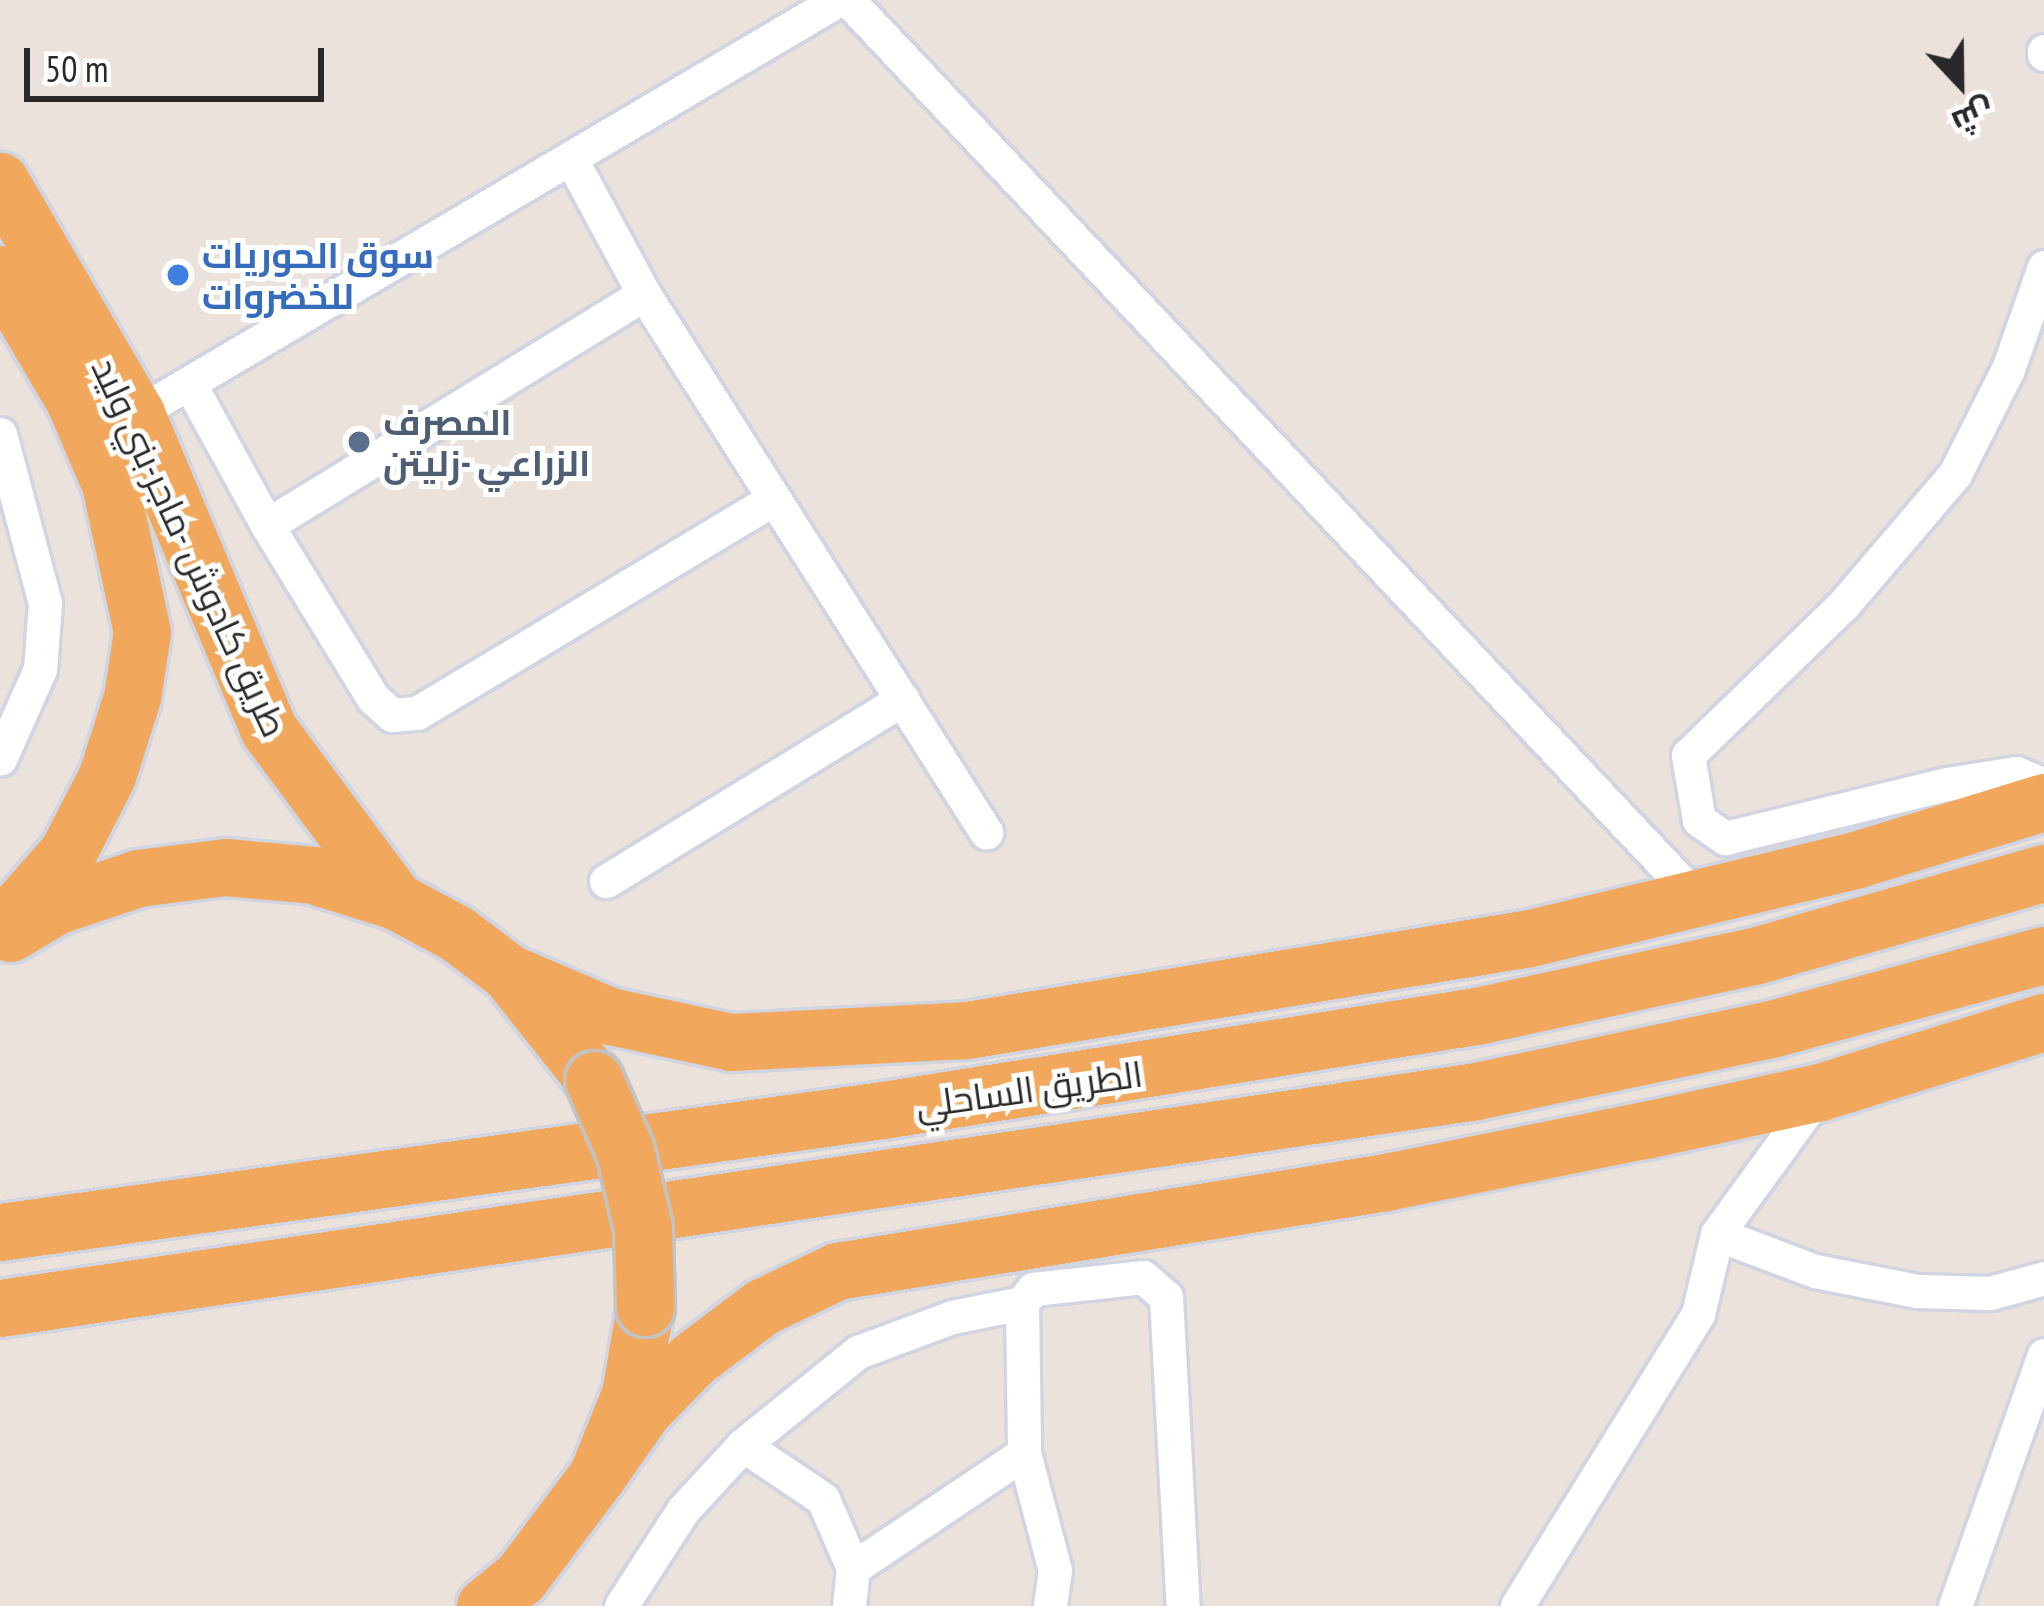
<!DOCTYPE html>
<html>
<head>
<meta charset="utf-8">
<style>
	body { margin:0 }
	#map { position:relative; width:2044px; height:1606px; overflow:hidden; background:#ebe3db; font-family:"PT Sans Narrow",Cairo,sans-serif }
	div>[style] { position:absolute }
	.roads { filter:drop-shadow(3px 0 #d0d5e1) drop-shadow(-3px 0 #d0d5e1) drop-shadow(0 3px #d0d5e1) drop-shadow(0 -3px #d0d5e1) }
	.minor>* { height:33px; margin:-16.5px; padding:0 16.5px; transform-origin:16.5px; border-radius:16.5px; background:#fff }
	.trunk>* { height:57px; margin:-28.5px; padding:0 28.5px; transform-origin:28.5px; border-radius:28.5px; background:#f2a85c }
	.bridges { filter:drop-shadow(3px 0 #c3c3c3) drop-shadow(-3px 0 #c3c3c3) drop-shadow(0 3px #c3c3c3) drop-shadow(0 -3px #c3c3c3) }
	.trunk-bridge>* { height:57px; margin:-28.5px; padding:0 28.5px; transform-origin:28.5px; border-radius:28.5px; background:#f2a85c }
	.dots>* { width:33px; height:33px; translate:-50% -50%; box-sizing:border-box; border:6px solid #fff; border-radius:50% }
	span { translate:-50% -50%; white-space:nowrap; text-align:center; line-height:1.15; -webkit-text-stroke:10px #fff; paint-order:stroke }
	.shop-label { font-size:36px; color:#366cbe; font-weight:700 }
	.left { translate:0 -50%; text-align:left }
	.service-label { font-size:36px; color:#4e5e75; font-weight:700 }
	.street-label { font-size:36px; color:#292929 }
	.north { position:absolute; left:1900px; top:24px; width:120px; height:120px; -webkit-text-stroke:9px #fff; paint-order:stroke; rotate:158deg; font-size:33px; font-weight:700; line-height:48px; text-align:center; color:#292929 }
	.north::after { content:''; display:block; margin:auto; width:42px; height:54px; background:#292929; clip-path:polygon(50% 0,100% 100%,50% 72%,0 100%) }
	.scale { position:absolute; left:24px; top:48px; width:300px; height:54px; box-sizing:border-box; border:6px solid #292929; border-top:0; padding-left:15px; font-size:36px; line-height:42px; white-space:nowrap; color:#292929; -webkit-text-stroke:9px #fff; paint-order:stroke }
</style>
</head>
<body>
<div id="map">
	<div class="roads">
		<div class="minor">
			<i style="left:848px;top:0;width:1238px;rotate:46.64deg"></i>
			<i style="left:2044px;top:51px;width:3px;rotate:90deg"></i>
			<i style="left:571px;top:159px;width:153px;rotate:61.6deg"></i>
			<i style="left:644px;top:294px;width:638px;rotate:57.56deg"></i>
			<i style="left:2044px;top:267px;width:108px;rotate:109.4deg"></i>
			<i style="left:2008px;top:369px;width:118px;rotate:116.8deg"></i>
			<i style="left:1955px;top:474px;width:171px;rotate:130.5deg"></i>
			<i style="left:1844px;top:604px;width:217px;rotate:135.9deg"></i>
			<i style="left:1688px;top:755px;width:66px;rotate:80.4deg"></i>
			<i style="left:1699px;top:820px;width:32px;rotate:35deg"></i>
			<i style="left:1725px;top:838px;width:228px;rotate:-13.7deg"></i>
			<i style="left:1947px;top:784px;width:70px;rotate:-9.1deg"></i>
			<i style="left:2016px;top:773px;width:30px;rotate:23deg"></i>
			<i style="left:644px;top:294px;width:442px;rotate:148.5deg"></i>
			<i style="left:267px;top:525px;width:203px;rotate:58.5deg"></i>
			<i style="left:373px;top:698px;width:25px;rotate:42deg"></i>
			<i style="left:392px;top:715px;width:25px;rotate:-5deg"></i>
			<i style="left:417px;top:713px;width:415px;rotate:-31deg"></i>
			<i style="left:189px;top:383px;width:162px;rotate:61.2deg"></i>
			<i style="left:136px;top:414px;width:815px;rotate:-30.53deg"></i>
			<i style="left:0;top:434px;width:175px;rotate:75.1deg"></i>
			<i style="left:45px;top:603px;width:66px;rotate:94.3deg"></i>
			<i style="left:40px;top:669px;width:98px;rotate:114deg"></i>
			<i style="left:606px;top:881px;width:348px;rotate:-31.5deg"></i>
			<i style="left:1717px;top:1234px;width:105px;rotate:20.7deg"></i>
			<i style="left:1815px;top:1271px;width:104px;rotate:11.1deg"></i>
			<i style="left:1917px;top:1291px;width:73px;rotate:1.6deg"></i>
			<i style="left:1990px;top:1293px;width:56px;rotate:-15.5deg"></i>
			<i style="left:1022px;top:1303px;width:150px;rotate:89.2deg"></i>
			<i style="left:1024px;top:1453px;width:121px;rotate:75.2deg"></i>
			<i style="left:1055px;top:1570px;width:36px;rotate:98deg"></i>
			<i style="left:743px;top:1445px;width:97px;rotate:34deg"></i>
			<i style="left:823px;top:1499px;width:75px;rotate:66.5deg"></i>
			<i style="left:853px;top:1568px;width:38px;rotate:96deg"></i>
			<i style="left:853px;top:1568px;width:206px;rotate:-33.9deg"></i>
			<i style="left:621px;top:1606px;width:114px;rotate:-57.1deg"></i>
			<i style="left:683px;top:1510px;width:88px;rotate:-47.3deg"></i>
			<i style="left:743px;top:1445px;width:148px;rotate:-39deg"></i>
			<i style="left:858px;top:1352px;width:100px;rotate:-20.4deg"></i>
			<i style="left:952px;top:1317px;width:71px;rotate:-11.3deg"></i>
			<i style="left:1022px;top:1303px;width:18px;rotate:-52deg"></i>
			<i style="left:1033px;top:1289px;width:111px;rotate:-6.2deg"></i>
			<i style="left:1143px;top:1277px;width:30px;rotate:41deg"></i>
			<i style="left:1166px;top:1297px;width:309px;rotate:86.9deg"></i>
			<i style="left:1517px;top:1606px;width:344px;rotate:-58.2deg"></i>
			<i style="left:1698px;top:1314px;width:82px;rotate:-76.6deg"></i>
			<i style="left:1717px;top:1234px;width:175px;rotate:-54deg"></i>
			<i style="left:1955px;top:1606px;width:266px;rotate:-70.5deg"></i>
		</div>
		<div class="trunk">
			<i style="left:0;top:181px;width:270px;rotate:59.7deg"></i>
			<i style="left:136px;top:414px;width:343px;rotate:67.2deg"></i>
			<i style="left:269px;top:730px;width:213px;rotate:53.4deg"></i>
			<i style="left:0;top:274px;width:148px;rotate:59.6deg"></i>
			<i style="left:75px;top:402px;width:89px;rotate:66.9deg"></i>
			<i style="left:110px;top:484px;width:151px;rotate:77.8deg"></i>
			<i style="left:142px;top:632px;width:66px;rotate:98.7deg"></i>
			<i style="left:132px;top:697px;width:83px;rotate:107.6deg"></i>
			<i style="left:107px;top:776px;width:85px;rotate:117.2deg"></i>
			<i style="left:68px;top:852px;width:103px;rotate:131.4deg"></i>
			<i style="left:10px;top:933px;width:52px;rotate:-31deg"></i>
			<i style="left:55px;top:906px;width:88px;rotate:-18.6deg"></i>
			<i style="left:138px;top:878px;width:88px;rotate:-7.2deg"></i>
			<i style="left:225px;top:867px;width:88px;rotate:5.2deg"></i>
			<i style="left:313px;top:875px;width:87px;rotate:17.4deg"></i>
			<i style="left:396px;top:901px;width:68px;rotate:28.1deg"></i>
			<i style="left:456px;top:933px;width:66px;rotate:37deg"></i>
			<i style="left:509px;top:973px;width:137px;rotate:51.5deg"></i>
			<i style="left:509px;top:973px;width:110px;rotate:23.1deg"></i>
			<i style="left:610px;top:1016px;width:124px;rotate:12.1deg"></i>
			<i style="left:731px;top:1042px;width:236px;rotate:-2.9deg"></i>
			<i style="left:967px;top:1030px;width:570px;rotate:-9.28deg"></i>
			<i style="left:1530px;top:938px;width:334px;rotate:-13.5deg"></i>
			<i style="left:1855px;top:860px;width:198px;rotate:-17.1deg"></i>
			<i style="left:0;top:1232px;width:891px;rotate:-7.87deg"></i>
			<i style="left:883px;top:1110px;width:600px;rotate:-9.01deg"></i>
			<i style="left:1476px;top:1016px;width:284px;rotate:-12.2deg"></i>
			<i style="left:1754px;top:956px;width:302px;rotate:-16deg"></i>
			<i style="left:0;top:1308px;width:1492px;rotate:-8.36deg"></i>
			<i style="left:1476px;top:1091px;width:301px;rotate:-11.9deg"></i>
			<i style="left:1771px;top:1029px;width:283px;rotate:-15.2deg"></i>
			<i style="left:597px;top:1476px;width:82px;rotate:-55deg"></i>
			<i style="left:644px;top:1409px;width:70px;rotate:-45.6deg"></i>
			<i style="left:693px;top:1359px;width:86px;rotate:-37deg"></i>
			<i style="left:762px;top:1307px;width:83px;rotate:-25.6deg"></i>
			<i style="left:837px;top:1271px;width:556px;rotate:-9.21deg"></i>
			<i style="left:1386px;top:1182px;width:264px;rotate:-11.4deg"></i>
			<i style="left:1645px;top:1130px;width:179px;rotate:-12.3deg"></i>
			<i style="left:1820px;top:1092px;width:235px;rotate:-17.4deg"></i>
			<i style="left:485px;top:1606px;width:45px;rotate:-38.7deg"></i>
			<i style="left:520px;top:1578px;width:128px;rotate:-53deg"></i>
			<i style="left:597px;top:1476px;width:88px;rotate:-68.1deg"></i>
			<i style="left:630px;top:1394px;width:88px;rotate:-80.2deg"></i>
		</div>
	</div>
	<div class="bridges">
		<div class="trunk-bridge">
			<i style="left:594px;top:1080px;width:77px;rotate:66.4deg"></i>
			<i style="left:625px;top:1151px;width:79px;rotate:76.8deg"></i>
			<i style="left:643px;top:1228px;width:79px;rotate:88.5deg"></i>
		</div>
	</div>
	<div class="dots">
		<i style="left:178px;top:275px;background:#3f7fe0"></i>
		<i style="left:359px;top:442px;background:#5c6f8a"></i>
	</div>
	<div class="shop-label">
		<span class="left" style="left:202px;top:275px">سوق الحوريات<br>للخضروات</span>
	</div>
	<div class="service-label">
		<span class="left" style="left:383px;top:442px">المصرف<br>الزراعي -زليتن</span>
	</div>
	<div class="street-label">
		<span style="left:190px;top:547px;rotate:65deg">طريق كادوش -ماجر-بني وليد</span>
		<span style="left:1029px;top:1089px;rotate:-8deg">الطريق الساحلي</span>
	</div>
	<div class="north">ش</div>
	<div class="scale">50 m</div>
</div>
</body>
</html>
